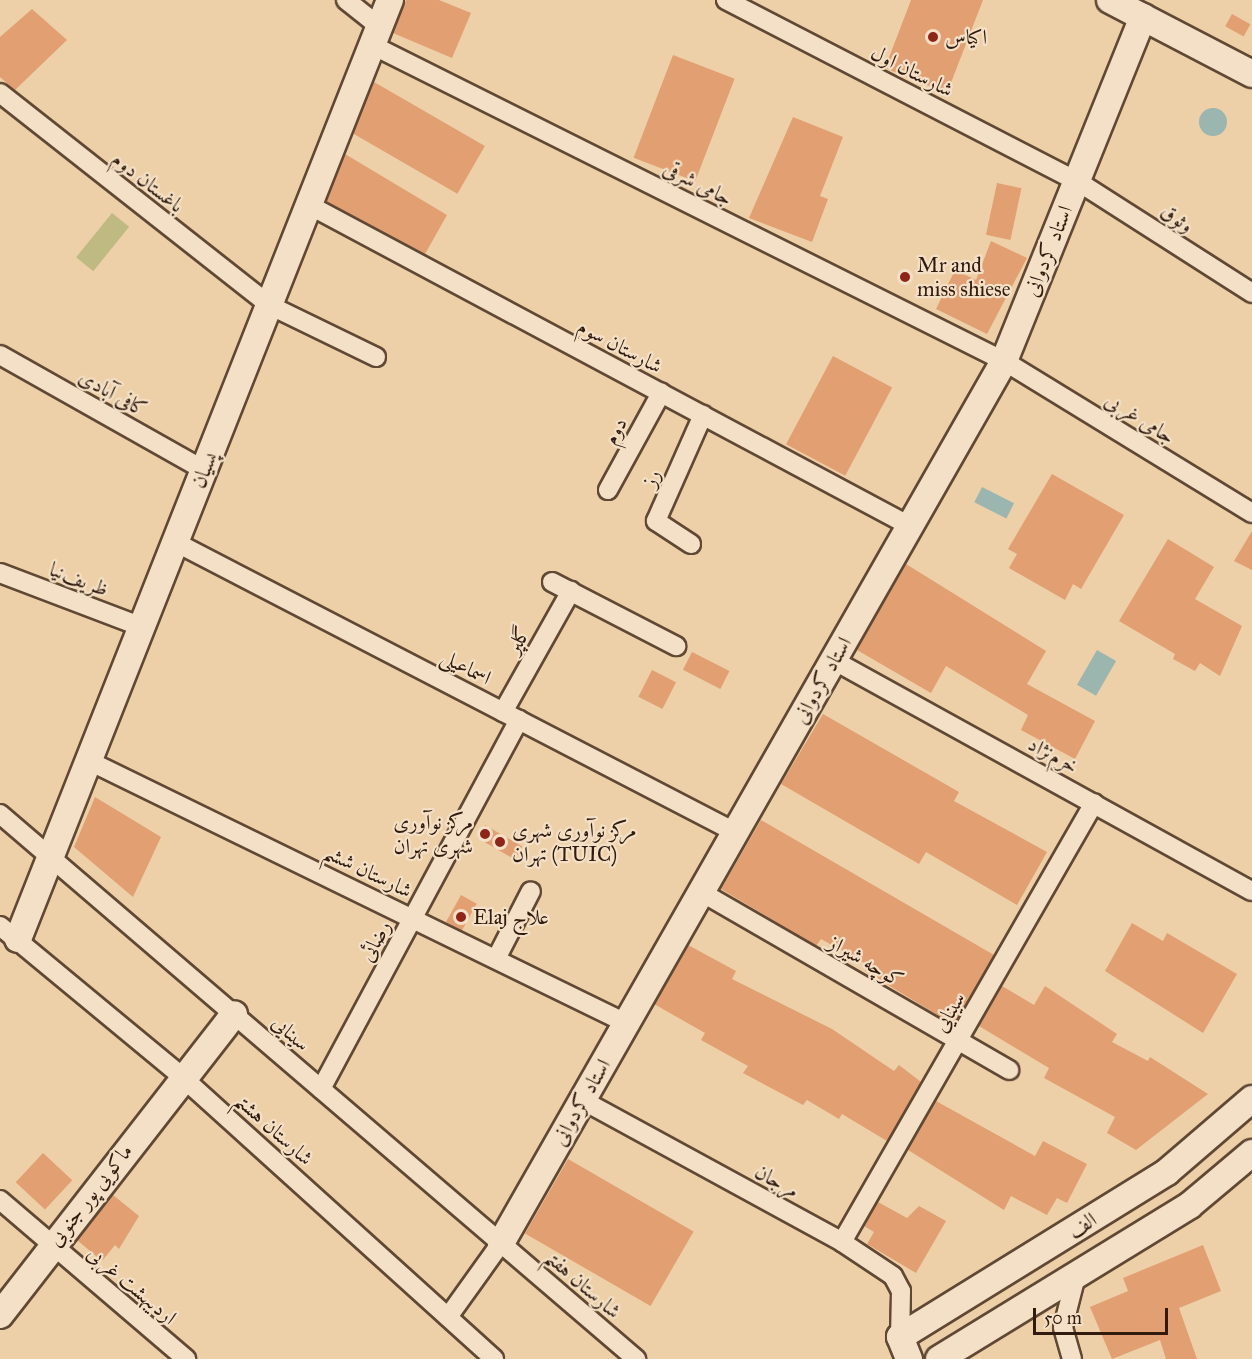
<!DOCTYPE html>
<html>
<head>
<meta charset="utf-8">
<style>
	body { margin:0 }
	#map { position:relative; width:1252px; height:1359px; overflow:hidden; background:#edd0a7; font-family:"IM FELL Great Primer",Amiri,serif }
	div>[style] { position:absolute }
	.green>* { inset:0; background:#bfb982; transform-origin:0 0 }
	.water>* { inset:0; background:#9bb5af; transform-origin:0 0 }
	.round { border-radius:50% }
	.building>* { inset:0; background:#e19f72; transform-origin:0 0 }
	.roads { filter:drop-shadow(2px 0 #604834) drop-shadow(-2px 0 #604834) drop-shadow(0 2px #604834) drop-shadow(0 -2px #604834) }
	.street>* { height:18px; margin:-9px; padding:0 9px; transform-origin:9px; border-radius:9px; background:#f3e0c6 }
	.secondary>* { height:26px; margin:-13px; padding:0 13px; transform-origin:13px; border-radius:13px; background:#f3e0c6 }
	.dots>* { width:16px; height:16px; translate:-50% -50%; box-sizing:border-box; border:3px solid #f3e0c6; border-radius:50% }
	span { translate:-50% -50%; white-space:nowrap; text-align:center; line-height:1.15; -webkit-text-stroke:4.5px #f3e0c6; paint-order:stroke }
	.poi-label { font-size:21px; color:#311b0e }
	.left { translate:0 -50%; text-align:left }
	.right { translate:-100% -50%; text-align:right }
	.street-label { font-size:21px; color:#311b0e }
	.scale { position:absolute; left:1033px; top:1308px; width:135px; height:27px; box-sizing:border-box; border:3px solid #311b0e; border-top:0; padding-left:8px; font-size:18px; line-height:21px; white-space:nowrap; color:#311b0e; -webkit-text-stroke:4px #f3e0c6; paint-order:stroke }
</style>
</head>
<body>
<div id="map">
	<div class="green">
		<i style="left:112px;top:213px;width:22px;height:57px;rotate:39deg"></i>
	</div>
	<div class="water">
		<i class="round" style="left:1199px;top:108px;width:28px;height:28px"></i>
		<i style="left:982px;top:487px;width:36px;height:17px;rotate:27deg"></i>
		<i style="left:1097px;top:650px;width:22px;height:40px;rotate:30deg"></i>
	</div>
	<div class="building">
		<i style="clip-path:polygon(406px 0,439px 0,471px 13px,452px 58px,393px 33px)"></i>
		<i style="clip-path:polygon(911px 0,983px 0,947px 93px,885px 68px)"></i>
		<i style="clip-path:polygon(32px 9px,67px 40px,15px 90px,0 77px,0 37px)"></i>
		<i style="left:1232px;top:14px;width:21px;height:14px;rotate:29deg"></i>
		<i style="left:673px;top:55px;width:66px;height:110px;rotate:21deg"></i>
		<i style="left:374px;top:82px;width:128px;height:55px;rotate:30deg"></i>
		<i style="clip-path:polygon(793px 117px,843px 137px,820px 196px,828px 199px,812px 242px,749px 218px)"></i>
		<i style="clip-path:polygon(345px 154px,447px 215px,425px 254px,326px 201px)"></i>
		<i style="left:997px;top:183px;width:25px;height:53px;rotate:12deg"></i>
		<i style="clip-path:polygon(991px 241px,1027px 258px,987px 334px,936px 309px,955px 270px,976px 280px)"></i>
		<i style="left:833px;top:356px;width:67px;height:100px;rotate:28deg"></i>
		<i style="clip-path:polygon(1052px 474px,1124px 515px,1081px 589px,1073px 584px,1065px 600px,1009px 568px,1017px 554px,1008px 549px)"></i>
		<i style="clip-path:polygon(1252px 531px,1252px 570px,1234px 561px)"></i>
		<i style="clip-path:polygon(1168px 539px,1214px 567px,1195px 599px,1242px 626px,1220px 676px,1200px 663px,1195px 671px,1173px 659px,1175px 654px,1119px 621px)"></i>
		<i style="clip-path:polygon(906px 564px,1046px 651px,1027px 684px,1095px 721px,1075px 759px,1021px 730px,1028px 715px,946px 666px,931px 693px,857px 650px)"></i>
		<i style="left:692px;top:652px;width:42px;height:20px;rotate:27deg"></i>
		<i style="left:652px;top:670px;width:27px;height:30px;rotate:27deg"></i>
		<i style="clip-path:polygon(823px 714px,959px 792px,954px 801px,1047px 852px,1017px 905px,926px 852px,919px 864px,781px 784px)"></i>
		<i style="clip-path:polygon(95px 797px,161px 837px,133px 897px,74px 847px)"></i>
		<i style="clip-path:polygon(761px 820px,994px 955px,954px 1025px,865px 971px,868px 965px,821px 939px,816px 946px,721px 889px)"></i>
		<i style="left:485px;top:825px;width:43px;height:15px;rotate:30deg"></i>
		<i style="left:461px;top:895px;width:18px;height:31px;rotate:29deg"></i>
		<i style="clip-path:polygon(1132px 923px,1163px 941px,1167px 933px,1237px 974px,1203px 1033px,1105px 971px)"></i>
		<i style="clip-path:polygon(688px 945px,736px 971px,732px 979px,832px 1029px,894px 1071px,899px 1065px,921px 1082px,887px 1141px,842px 1114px,839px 1119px,807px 1100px,803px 1105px,743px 1073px,748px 1066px,701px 1040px,705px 1033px,654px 1004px)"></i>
		<i style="clip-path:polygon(1002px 986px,1034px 1005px,1045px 986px,1117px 1034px,1112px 1042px,1148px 1061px,1150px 1057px,1208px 1094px,1136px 1150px,1107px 1133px,1115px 1117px,1044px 1078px,1049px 1068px,979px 1026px)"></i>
		<i style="clip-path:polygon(936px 1101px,1035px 1156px,1043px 1141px,1087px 1164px,1067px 1203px,1057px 1198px,1047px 1215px,1011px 1196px,1004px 1210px,908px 1150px)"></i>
		<i style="left:43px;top:1153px;width:40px;height:40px;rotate:43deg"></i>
		<i style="left:568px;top:1159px;width:145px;height:86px;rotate:30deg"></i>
		<i style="clip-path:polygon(113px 1195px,139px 1216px,119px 1249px,115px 1245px,102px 1261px,77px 1240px)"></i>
		<i style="clip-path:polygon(878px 1202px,907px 1218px,919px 1206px,946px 1221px,916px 1273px,867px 1244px,874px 1232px,864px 1226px)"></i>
		<i style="clip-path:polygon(1203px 1245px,1221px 1291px,1179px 1308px,1197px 1359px,1166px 1359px,1160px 1340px,1112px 1359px,1090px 1307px,1128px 1291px,1123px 1278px)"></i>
	</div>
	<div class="roads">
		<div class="street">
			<i style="left:346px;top:0;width:43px;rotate:38.5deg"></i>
			<i style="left:726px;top:0;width:395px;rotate:27.3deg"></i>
			<i style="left:1077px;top:181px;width:208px;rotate:32.6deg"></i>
			<i style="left:372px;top:45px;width:707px;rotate:26.57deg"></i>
			<i style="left:1004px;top:361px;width:291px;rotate:31.5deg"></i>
			<i style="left:0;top:93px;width:342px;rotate:38.2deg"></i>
			<i style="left:269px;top:305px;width:119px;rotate:25.9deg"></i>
			<i style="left:309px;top:205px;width:681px;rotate:28.11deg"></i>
			<i style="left:0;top:355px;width:234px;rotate:29.4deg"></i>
			<i style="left:608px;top:490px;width:111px;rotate:-61.3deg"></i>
			<i style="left:175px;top:542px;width:631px;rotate:27.38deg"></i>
			<i style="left:691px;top:544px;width:42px;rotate:-146.7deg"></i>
			<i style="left:656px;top:521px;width:116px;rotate:-66.1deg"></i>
			<i style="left:0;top:573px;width:152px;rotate:20.8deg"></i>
			<i style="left:552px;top:582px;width:140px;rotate:27.3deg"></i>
			<i style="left:833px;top:660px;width:478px;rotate:28.9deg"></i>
			<i style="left:503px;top:712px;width:139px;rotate:-60.7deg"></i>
			<i style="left:89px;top:761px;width:598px;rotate:26.01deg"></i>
			<i style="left:0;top:814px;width:838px;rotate:40.59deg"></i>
			<i style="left:701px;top:892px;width:356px;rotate:30deg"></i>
			<i style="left:0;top:926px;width:235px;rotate:39.6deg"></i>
			<i style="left:181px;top:1076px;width:422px;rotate:42.1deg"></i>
			<i style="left:496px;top:959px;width:76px;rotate:-62.8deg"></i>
			<i style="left:321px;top:1089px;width:419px;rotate:-61.8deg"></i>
			<i style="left:582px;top:1100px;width:296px;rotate:28.6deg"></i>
			<i style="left:842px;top:1242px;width:61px;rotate:33.7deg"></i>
			<i style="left:893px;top:1276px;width:17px;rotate:62deg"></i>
			<i style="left:901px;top:1291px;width:46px;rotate:91.2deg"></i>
			<i style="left:0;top:1200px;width:245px;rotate:40.5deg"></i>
			<i style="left:842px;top:1242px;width:506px;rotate:-60.14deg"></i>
			<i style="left:448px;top:1317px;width:91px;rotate:-54.4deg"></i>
			<i style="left:1072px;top:1359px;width:33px;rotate:-106deg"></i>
			<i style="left:1063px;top:1327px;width:53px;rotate:-75.7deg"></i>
		</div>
		<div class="secondary">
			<i style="left:1110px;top:0;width:160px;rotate:27.5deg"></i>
			<i style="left:18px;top:939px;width:1010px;rotate:-68.39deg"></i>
			<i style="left:501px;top:1243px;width:1015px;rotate:-60.3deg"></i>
			<i style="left:1004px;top:361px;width:371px;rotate:-68deg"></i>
			<i style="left:0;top:1315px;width:381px;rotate:-52.1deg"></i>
			<i style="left:909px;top:1359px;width:24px;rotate:-112deg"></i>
			<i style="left:900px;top:1337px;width:314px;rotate:-31.7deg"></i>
			<i style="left:1167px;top:1172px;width:112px;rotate:-40.7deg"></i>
			<i style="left:939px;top:1359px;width:294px;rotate:-31.5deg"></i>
			<i style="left:1190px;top:1205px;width:81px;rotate:-40deg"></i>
		</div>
	</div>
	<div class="dots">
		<i style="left:933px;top:37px;background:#8f2418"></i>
		<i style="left:905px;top:277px;background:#8f2418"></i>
		<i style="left:485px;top:834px;background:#8f2418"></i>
		<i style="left:500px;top:842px;background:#8f2418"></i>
		<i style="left:461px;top:917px;background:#8f2418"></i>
	</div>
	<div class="poi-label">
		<span class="left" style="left:945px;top:37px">اکیاس</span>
		<span class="left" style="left:917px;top:277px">Mr and<br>miss shiese</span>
		<span class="right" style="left:473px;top:834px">مرکز نوآوری<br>شهری تهران</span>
		<span class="left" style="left:512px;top:842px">مرکز نوآوری شهری<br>تهران (TUIC)</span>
		<span class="left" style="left:473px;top:917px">Elaj علاج</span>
	</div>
	<div class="street-label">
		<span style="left:912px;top:71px;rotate:27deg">شارستان اول</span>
		<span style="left:148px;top:182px;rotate:38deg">باغستان دوم</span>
		<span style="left:698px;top:183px;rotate:27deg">جامی شرقی</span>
		<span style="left:1177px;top:218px;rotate:33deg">وثوق</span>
		<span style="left:1048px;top:251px;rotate:-68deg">استاد کردوانی</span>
		<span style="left:620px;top:346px;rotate:28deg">شارستان سوم</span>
		<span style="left:113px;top:393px;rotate:29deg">کافی آبادی</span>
		<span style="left:1140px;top:418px;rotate:32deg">جامی غربی</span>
		<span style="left:615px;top:431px;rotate:-62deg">دوم</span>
		<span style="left:204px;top:470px;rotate:-68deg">پسیان</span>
		<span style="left:651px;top:478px;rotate:-66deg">رز</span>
		<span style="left:79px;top:579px;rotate:21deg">ظریف‌نیا</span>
		<span style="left:518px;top:640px;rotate:-61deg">گلپر</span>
		<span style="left:466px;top:667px;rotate:27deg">اسماعیلی</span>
		<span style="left:822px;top:680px;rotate:-60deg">استاد کردوانی</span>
		<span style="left:1053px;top:755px;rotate:29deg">خرم‌نژاد</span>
		<span style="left:368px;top:871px;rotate:26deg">شارستان ششم</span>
		<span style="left:375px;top:941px;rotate:-62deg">رضائی</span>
		<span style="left:866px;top:961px;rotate:30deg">کوچه شیراز</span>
		<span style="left:949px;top:1012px;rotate:-60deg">سینایی</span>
		<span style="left:291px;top:1033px;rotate:41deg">سینایی</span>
		<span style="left:581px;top:1102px;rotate:-60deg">استاد کردوانی</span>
		<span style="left:274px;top:1129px;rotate:42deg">شارستان هشتم</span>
		<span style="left:777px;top:1181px;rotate:29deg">مرجان</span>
		<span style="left:90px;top:1195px;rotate:-52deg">ماکویی‌ پور جنوبی</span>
		<span style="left:1082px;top:1225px;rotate:-32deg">الف</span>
		<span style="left:583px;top:1284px;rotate:41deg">شارستان هفتم</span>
		<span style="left:132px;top:1285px;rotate:40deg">اردیبهشت غربی</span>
	</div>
	<div class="scale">50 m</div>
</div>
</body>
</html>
